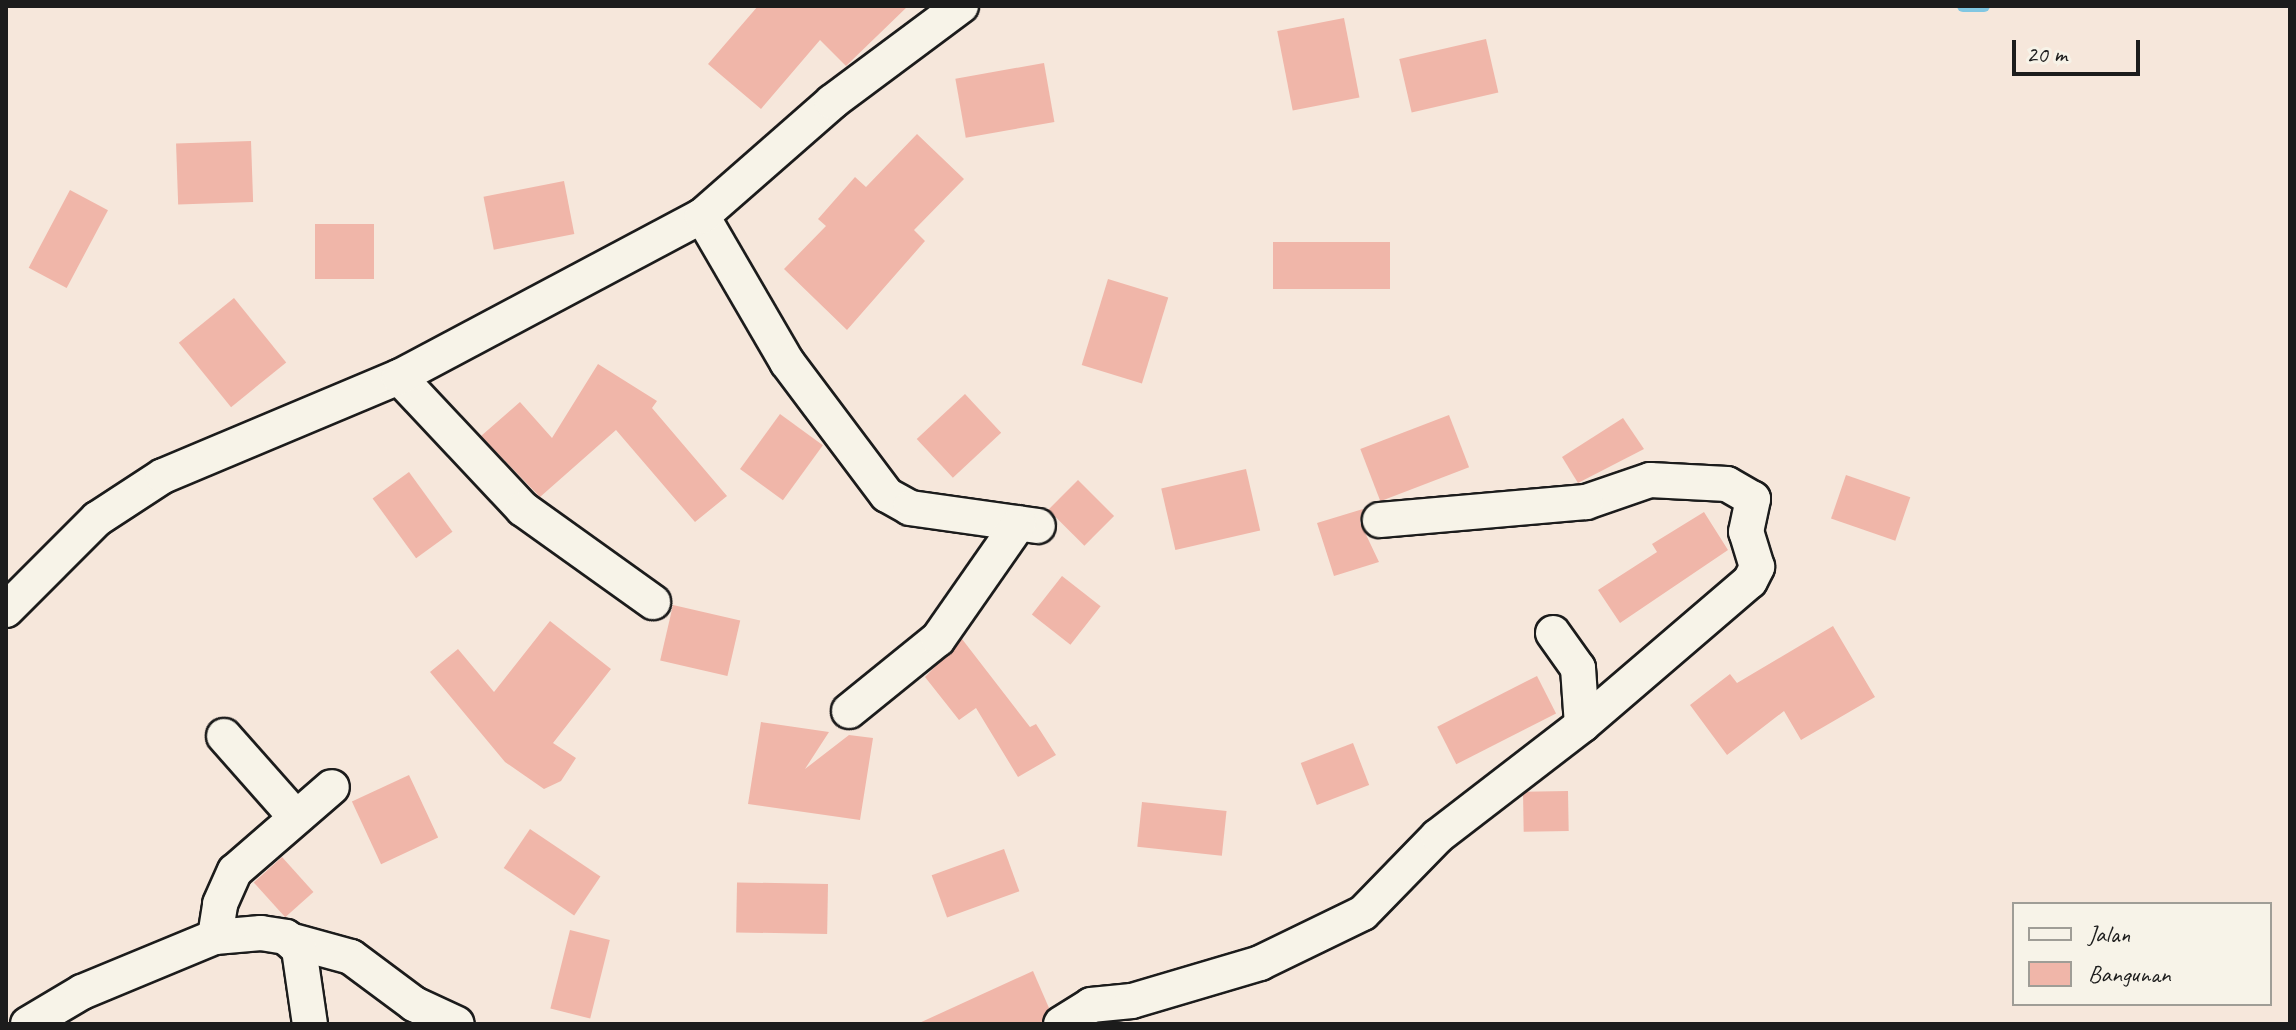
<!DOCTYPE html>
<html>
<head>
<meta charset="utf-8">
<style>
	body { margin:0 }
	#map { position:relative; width:2296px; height:1030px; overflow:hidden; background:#f6e7db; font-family:Caveat,sans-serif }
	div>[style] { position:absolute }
	.stream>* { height:12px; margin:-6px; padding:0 6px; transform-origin:6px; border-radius:6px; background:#81c7e2 }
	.building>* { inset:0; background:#f0b6a9; transform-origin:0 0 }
	.roads { filter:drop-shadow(2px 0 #1c1c1c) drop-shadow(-2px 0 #1c1c1c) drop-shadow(0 2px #1c1c1c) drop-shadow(0 -2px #1c1c1c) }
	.street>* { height:34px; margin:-17px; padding:0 17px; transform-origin:17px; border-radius:17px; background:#f7f3e8 }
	span { translate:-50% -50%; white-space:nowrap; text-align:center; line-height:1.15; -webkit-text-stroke:7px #f7f3e8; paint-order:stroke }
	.frame { position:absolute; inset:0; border:8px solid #1c1c1c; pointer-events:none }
	.legend { position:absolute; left:2012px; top:902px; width:260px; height:104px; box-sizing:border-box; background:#f7f3e8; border:2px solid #9f9d96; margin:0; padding:10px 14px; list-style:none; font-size:24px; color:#1c1c1c }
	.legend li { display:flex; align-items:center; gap:16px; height:40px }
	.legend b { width:40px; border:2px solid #9f9d96 }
	.scale { position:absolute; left:2012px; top:40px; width:128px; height:36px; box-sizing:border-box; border:4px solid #1c1c1c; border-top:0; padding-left:10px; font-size:24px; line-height:28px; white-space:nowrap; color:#1c1c1c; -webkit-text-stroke:6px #f7f3e8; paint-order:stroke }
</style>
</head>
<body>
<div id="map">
	<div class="stream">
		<i style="left:1963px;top:6px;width:21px"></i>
	</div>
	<div class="building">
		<i style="clip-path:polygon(758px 6px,908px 6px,846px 66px,820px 40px,761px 109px,708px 64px)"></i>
		<i style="left:1344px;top:18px;width:81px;height:68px;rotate:79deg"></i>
		<i style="left:1486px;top:39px;width:55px;height:89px;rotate:77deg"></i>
		<i style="left:1044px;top:63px;width:60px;height:90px;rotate:80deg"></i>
		<i style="clip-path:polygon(917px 134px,964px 179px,914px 230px,925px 241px,847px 330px,784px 269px,826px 226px,818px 219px,855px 177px,866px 187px)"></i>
		<i style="left:251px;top:141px;width:61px;height:75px;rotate:88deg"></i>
		<i style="left:564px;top:181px;width:54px;height:82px;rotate:79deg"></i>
		<i style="left:70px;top:190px;width:43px;height:88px;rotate:28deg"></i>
		<i style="left:374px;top:224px;width:55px;height:59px;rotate:90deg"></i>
		<i style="left:1390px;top:242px;width:47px;height:117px;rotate:90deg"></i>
		<i style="left:1108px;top:279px;width:63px;height:90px;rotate:17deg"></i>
		<i style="left:234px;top:298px;width:83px;height:71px;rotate:51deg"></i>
		<i style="clip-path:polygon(598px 364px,657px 401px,652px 408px,727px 496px,695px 522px,616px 430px,540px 497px,481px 436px,520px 402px,552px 438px)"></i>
		<i style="left:965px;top:394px;width:53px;height:66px;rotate:47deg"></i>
		<i style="left:780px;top:414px;width:53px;height:68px;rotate:36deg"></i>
		<i style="left:1449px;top:415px;width:56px;height:95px;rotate:69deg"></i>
		<i style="clip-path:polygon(1623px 418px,1644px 449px,1578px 483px,1562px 457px)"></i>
		<i style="left:1246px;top:469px;width:63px;height:87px;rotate:77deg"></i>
		<i style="left:409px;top:472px;width:74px;height:45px;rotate:54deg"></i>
		<i style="left:1846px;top:475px;width:68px;height:46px;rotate:19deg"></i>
		<i style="left:1078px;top:480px;width:51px;height:42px;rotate:45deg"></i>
		<i style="clip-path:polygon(1363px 509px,1360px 522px,1379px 562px,1334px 576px,1317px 523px)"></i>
		<i style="clip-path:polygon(1704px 512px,1728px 550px,1620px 623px,1598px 590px,1657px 552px,1652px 544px)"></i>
		<i style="left:1062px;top:576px;width:49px;height:49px;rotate:38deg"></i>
		<i style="left:673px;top:605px;width:69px;height:57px;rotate:13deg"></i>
		<i style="clip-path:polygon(550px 621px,611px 669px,553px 743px,576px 758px,561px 781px,544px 789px,505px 762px,430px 672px,458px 649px,494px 692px)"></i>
		<i style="clip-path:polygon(1833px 626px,1875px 697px,1801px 740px,1784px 711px,1727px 755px,1690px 705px,1730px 674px,1737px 683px)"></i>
		<i style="clip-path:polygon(962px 639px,1030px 727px,1036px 724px,1056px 755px,1018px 777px,976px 708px,959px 720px,925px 677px)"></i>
		<i style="left:1537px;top:676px;width:42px;height:112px;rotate:63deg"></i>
		<i style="clip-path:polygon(761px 722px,829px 732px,805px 769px,849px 735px,873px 738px,860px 820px,748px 804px)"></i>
		<i style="left:1353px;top:743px;width:45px;height:56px;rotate:69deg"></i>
		<i style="left:409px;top:775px;width:69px;height:63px;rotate:65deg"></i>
		<i style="left:1568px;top:791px;width:40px;height:45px;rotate:89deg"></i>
		<i style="left:1142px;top:802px;width:85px;height:45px;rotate:6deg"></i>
		<i style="left:530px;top:829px;width:85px;height:47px;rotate:34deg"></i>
		<i style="left:1004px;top:849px;width:45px;height:77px;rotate:70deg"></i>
		<i style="left:282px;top:857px;width:47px;height:38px;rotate:48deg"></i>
		<i style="left:828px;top:884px;width:50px;height:91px;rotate:91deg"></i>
		<i style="left:570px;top:930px;width:41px;height:81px;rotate:14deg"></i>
		<i style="clip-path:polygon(1033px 971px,1049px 1008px,1041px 1024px,917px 1024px)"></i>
	</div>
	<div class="roads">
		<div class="street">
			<i style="left:702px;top:216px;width:169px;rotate:59.8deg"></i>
			<i style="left:787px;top:362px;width:166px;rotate:53.1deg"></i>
			<i style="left:887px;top:495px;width:26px;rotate:29deg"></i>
			<i style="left:910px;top:508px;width:129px;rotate:8deg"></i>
			<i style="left:399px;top:377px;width:181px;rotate:46.8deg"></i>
			<i style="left:523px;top:509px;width:160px;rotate:35.6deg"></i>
			<i style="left:6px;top:610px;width:129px;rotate:-45deg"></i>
			<i style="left:97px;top:519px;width:79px;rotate:-33.1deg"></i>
			<i style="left:163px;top:476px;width:256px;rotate:-22.8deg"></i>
			<i style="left:399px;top:377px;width:343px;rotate:-28deg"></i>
			<i style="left:702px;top:216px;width:173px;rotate:-41.2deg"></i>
			<i style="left:832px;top:102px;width:161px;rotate:-36.7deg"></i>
			<i style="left:1553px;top:633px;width:43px;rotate:54.5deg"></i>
			<i style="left:1578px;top:668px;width:57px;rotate:86deg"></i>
			<i style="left:849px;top:711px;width:114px;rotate:-39deg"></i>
			<i style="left:938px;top:639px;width:141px;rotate:-55.1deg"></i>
			<i style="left:224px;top:736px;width:106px;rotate:48.5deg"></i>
			<i style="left:215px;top:937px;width:33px;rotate:-81deg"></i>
			<i style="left:220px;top:904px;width:36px;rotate:-66deg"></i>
			<i style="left:235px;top:871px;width:128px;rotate:-40.9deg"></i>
			<i style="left:289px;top:940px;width:64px;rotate:15.3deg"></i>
			<i style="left:351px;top:957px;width:79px;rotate:36.7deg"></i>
			<i style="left:414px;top:1004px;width:47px;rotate:24.9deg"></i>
			<i style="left:28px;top:1024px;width:63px;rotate:-30.7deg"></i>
			<i style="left:82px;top:992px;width:144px;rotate:-22.5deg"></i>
			<i style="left:215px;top:937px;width:46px;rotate:-5deg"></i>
			<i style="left:261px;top:933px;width:25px;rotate:9deg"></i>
			<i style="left:286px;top:937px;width:18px;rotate:43deg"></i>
			<i style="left:299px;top:949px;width:76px;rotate:81.7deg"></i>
			<i style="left:1061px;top:1024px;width:36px;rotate:-32deg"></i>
			<i style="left:1091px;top:1005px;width:41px;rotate:-5.6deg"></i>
			<i style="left:1132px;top:1001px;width:134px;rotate:-16.5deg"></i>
			<i style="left:1260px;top:963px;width:114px;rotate:-25.9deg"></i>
			<i style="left:1363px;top:913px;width:107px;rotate:-45.8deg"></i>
			<i style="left:1438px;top:836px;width:182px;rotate:-37.6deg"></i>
			<i style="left:1582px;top:725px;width:221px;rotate:-40.6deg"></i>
			<i style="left:1750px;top:581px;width:16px;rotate:-63deg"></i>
			<i style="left:1757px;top:567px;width:37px;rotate:-107deg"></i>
			<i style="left:1746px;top:532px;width:34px;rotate:-78deg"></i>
			<i style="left:1753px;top:499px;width:30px;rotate:-150deg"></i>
			<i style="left:1727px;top:484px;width:77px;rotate:-177deg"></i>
			<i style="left:1650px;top:480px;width:68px;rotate:161deg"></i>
			<i style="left:1586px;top:502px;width:207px;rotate:175deg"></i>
		</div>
	</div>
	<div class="frame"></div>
	<ul class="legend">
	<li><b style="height:10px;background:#f7f3e8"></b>Jalan</li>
	<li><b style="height:22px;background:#f0b6a9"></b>Bangunan</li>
	</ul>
	<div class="scale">20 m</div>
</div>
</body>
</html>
